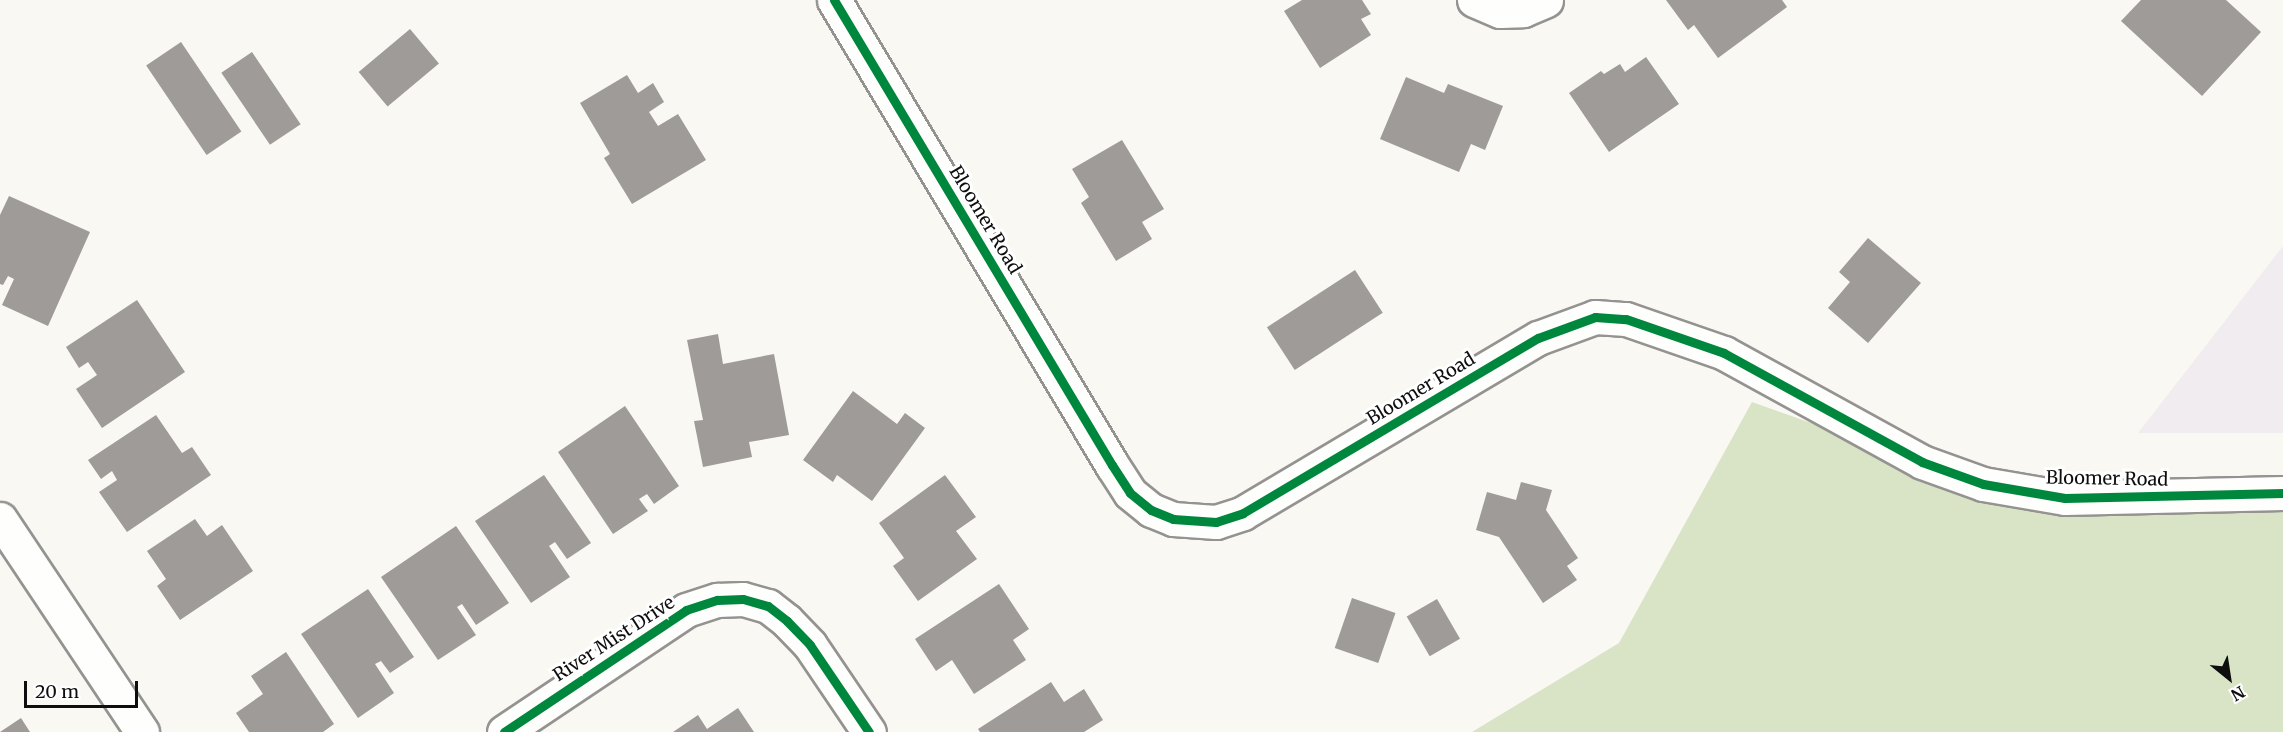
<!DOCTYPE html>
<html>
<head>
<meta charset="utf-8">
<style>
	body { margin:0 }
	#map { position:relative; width:2283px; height:732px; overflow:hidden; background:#faf8f3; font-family:Merriweather,serif }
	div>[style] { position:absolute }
	.industrial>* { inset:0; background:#f1ecef }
	.forest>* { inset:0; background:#d8e4c5 }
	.building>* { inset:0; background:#9e9b98; transform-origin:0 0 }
	.roads { filter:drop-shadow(2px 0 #949391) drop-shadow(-2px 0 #949391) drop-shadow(0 2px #949391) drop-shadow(0 -2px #949391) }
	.minor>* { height:33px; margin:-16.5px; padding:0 16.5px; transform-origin:16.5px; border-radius:16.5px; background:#fefefd }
	.cycleway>* { height:9px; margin:-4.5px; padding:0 4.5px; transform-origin:4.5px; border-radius:4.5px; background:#00873e }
	span { translate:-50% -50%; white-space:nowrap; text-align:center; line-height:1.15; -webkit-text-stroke:6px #fff; paint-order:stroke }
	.street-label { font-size:18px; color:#0e0e0e }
	.north { position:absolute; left:2199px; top:648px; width:60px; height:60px; -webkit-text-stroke:4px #fff; paint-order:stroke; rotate:150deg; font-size:16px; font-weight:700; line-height:24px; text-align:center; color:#0e0e0e }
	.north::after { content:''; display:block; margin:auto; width:21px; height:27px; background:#0e0e0e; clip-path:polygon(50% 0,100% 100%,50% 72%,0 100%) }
	.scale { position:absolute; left:24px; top:681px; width:114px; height:27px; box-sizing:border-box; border:3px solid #0e0e0e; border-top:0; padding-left:8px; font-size:18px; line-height:21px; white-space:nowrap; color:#0e0e0e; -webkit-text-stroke:4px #fff; paint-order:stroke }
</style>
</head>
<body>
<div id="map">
	<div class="industrial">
		<i style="clip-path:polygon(2283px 246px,2283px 433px,2138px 433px)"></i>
	</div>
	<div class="forest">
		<i style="clip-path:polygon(1752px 402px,1983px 484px,2283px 493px,2283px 732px,1472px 732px,1619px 643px)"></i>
	</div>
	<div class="building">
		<i style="clip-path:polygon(1302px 0,1362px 0,1371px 14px,1361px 19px,1371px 35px,1320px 68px,1284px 11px)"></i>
		<i style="clip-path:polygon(1666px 0,1782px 0,1787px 7px,1718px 58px,1694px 25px,1688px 30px)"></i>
		<i style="clip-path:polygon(2141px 0,2226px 0,2261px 32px,2202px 96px,2121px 21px)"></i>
		<i style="left:410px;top:29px;width:45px;height:67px;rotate:50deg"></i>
		<i style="left:181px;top:42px;width:108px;height:42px;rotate:56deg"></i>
		<i style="left:252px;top:52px;width:87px;height:37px;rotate:56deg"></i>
		<i style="clip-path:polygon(1646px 57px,1679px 104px,1609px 152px,1569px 93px,1601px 71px,1604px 74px,1620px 64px,1625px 72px)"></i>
		<i style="clip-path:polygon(627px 75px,638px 93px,653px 83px,664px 102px,649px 112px,658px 126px,678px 114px,706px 160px,632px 204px,604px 158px,610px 154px,580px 103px)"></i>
		<i style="clip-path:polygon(1406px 77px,1444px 93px,1448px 84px,1503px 106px,1485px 150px,1471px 144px,1459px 172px,1380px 139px)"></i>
		<i style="clip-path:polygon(1122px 140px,1164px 209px,1142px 222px,1152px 239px,1116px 261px,1081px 203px,1089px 197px,1072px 169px)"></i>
		<i style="clip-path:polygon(9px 196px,90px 232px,48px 326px,2px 305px,14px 279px,8px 276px,3px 285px,0 284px,0 215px)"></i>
		<i style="clip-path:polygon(1868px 238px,1921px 283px,1868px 343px,1828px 308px,1850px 282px,1839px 272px)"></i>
		<i style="left:1355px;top:270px;width:51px;height:105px;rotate:57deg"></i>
		<i style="clip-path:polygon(137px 300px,185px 372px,102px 428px,76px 389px,97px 375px,88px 362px,79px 368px,66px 347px)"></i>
		<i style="clip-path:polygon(718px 334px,723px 364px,774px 354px,789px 435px,749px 442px,752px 457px,703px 467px,694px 421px,703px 420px,687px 340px)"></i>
		<i style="clip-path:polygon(853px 391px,897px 424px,905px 413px,925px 428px,872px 501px,837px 475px,833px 482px,803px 460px)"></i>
		<i style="clip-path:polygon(625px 406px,679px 486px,654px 504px,647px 494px,639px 499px,648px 511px,613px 534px,558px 452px)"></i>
		<i style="clip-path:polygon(156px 415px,182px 453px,192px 447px,211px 475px,127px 532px,99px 492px,117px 480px,112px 471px,101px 479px,88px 460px)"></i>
		<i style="clip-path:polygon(544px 475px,591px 543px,567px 559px,555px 542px,549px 546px,570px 577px,531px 603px,475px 521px)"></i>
		<i style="clip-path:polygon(945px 475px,976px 517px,956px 531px,977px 559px,918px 601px,893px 566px,904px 558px,879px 523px)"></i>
		<i style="clip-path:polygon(1521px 482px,1552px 490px,1546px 510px,1578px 558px,1567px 566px,1577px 580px,1543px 603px,1499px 537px,1476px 530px,1487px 492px,1516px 500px)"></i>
		<i style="clip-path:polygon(195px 519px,207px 536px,222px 525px,253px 571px,180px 620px,157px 586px,166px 579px,147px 551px)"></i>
		<i style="clip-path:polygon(456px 526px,509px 603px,476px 625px,462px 604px,457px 607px,476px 635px,438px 660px,381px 577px)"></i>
		<i style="clip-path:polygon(999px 584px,1029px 629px,1013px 640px,1026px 660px,974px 694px,952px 660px,936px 671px,915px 639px)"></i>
		<i style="clip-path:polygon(368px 589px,414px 657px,390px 673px,381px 661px,375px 664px,394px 693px,358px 718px,301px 634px)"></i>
		<i style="left:1352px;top:598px;width:46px;height:53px;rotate:19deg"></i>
		<i style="left:1437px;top:599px;width:46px;height:35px;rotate:60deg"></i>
		<i style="clip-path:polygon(286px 652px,334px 724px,323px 732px,249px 732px,236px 713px,263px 694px,251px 676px)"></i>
		<i style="clip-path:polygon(1051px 682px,1064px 702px,1084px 689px,1103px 720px,1084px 732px,980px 732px,978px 729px)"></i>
		<i style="clip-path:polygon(738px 708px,754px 732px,673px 732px,698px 715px,707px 729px)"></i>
		<i style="clip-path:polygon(21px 718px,30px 732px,0 732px)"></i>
	</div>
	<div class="roads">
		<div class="minor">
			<i style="left:834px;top:0;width:542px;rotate:59.13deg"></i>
			<i style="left:1112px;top:465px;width:33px;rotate:57deg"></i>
			<i style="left:1130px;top:493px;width:27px;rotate:39deg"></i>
			<i style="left:1151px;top:510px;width:24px;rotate:22deg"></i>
			<i style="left:1173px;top:519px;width:43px;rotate:4deg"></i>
			<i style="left:1216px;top:522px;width:28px;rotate:-18deg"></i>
			<i style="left:1243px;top:513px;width:343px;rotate:-30.7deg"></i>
			<i style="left:1538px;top:338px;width:61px;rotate:-20.2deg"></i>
			<i style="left:1595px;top:317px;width:31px;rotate:4deg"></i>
			<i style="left:1626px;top:319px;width:104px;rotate:19.1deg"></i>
			<i style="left:1724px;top:353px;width:226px;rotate:28.8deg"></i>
			<i style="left:1922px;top:462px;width:65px;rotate:19.8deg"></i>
			<i style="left:1983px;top:484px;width:83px;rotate:9.7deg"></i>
			<i style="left:2065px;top:498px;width:218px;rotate:-1.3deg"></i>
			<i style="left:1474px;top:0;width:28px;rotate:23deg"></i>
			<i style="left:1500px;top:11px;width:23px;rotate:-2deg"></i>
			<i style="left:1523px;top:10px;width:25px;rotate:-23deg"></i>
			<i style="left:0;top:519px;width:256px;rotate:56.3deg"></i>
			<i style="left:504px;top:732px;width:219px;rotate:-33.8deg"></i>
			<i style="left:686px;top:610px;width:33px;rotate:-18deg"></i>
			<i style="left:717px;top:600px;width:26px;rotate:-2deg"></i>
			<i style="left:743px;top:599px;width:26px;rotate:16deg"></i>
			<i style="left:768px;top:606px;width:24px;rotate:38deg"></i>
			<i style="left:787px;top:621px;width:33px;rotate:46deg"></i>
			<i style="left:810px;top:645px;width:105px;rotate:55.9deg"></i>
		</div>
	</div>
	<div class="cycleway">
		<i style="left:834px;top:0;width:542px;rotate:59.13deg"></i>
		<i style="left:1112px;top:465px;width:33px;rotate:57deg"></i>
		<i style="left:1130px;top:493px;width:27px;rotate:39deg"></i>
		<i style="left:1151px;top:510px;width:24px;rotate:22deg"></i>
		<i style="left:1173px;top:519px;width:43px;rotate:4deg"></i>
		<i style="left:1216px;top:522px;width:28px;rotate:-18deg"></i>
		<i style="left:1243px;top:513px;width:343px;rotate:-30.7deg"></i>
		<i style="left:1538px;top:338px;width:61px;rotate:-20.2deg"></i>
		<i style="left:1595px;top:317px;width:31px;rotate:4deg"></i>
		<i style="left:1626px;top:319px;width:104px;rotate:19.1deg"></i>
		<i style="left:1724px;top:353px;width:226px;rotate:28.8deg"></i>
		<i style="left:1922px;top:462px;width:65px;rotate:19.8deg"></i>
		<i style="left:1983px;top:484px;width:83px;rotate:9.7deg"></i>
		<i style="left:2065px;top:498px;width:218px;rotate:-1.3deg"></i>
		<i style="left:504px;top:732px;width:219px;rotate:-33.8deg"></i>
		<i style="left:686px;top:610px;width:33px;rotate:-18deg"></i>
		<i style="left:717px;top:600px;width:26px;rotate:-2deg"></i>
		<i style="left:743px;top:599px;width:26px;rotate:16deg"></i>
		<i style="left:768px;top:606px;width:24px;rotate:38deg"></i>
		<i style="left:787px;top:621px;width:33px;rotate:46deg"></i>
		<i style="left:810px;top:645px;width:105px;rotate:55.9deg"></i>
	</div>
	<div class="street-label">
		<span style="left:985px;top:220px;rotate:59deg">Bloomer Road</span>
		<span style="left:1421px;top:389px;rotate:-31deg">Bloomer Road</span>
		<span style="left:2107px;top:479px;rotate:1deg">Bloomer Road</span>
		<span style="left:614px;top:639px;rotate:-33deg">River Mist Drive</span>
	</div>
	<div class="north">N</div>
	<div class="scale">20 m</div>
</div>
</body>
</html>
